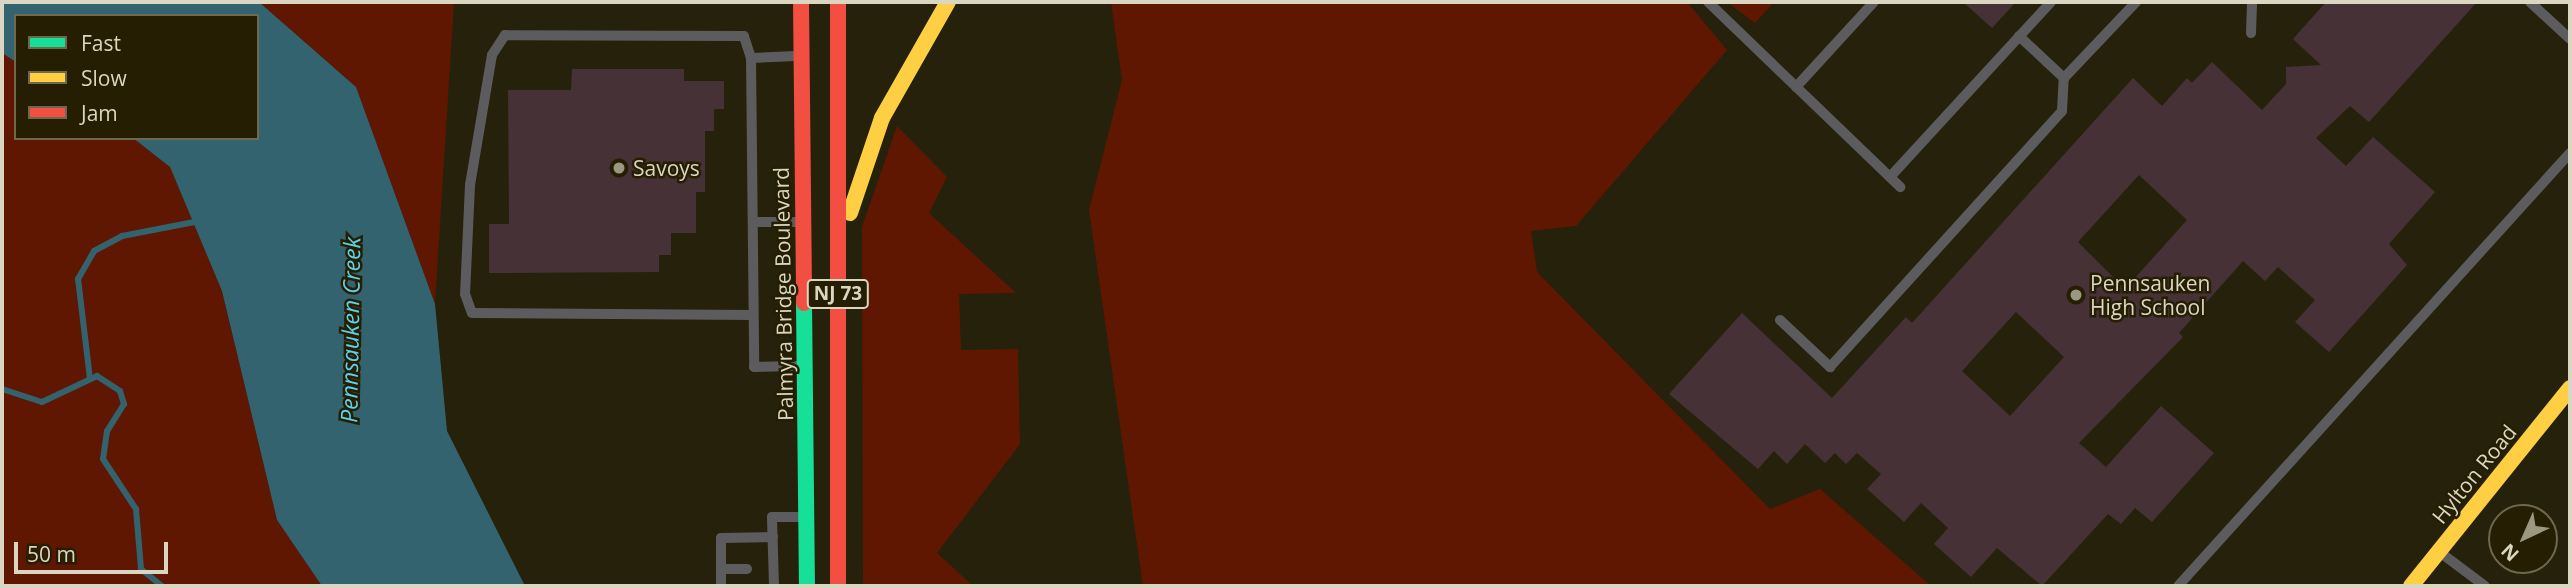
<!DOCTYPE html>
<html>
<head>
<meta charset="utf-8">
<style>
	body { margin:0 }
	#map { position:relative; width:2572px; height:588px; overflow:hidden; background:#26210b; font-family:"Open Sans",sans-serif }
	div>[style] { position:absolute }
	.green>* { inset:0; background:#601701 }
	.water>* { inset:0; background:#33636e }
	.stream>* { height:6px; margin:-3px; padding:0 3px; transform-origin:3px; border-radius:3px; background:#33636e }
	.building>* { inset:0; background:#463236 }
	.lane>* { height:10px; margin:-5px; padding:0 5px; transform-origin:5px; border-radius:5px; background:#5c5c5e }
	.fast>* { height:16px; margin:-8px; padding:0 8px; transform-origin:8px; border-radius:8px; background:#16e098 }
	.slow>* { height:16px; margin:-8px; padding:0 8px; transform-origin:8px; border-radius:8px; background:#ffcf43 }
	.jam>* { height:16px; margin:-8px; padding:0 8px; transform-origin:8px; border-radius:8px; background:#f24e42 }
	.dots>* { width:19px; height:19px; translate:-50% -50%; box-sizing:border-box; border:4px solid #251e02; border-radius:50% }
	span { translate:-50% -50%; white-space:nowrap; text-align:center; line-height:1.15; -webkit-text-stroke:5px #251e02; paint-order:stroke }
	.shield-label span { padding:2px 5px; background:#251e02; border:2px solid; border-radius:5px; -webkit-text-stroke-width:0 }
	.shield-label { font-size:19px; color:#dbd6c1; font-weight:700 }
	.poi-label { font-size:21px; color:#dbd6c1 }
	.left { translate:0 -50%; text-align:left }
	.street-label { font-size:21px; color:#dbd6c1 }
	.water-label { font-size:23px; color:#5ed1ed; font-style:italic }
	.frame { position:absolute; inset:0; border:4px solid #dbd6c1; pointer-events:none }
	.legend { position:absolute; left:14px; top:14px; width:245px; height:126px; box-sizing:border-box; background:#251e02; border:2px solid #6e684e; margin:0; padding:9px 12px; list-style:none; font-size:21px; color:#dbd6c1 }
	.legend li { display:flex; align-items:center; gap:14px; height:35px }
	.legend b { width:35px; border:2px solid #6e684e }
	.north { position:absolute; left:2488px; top:504px; width:70px; height:70px; box-sizing:border-box; background:#251e02; border:2px solid #6e684e; border-radius:50%; rotate:224deg; font-size:19px; font-weight:700; line-height:28px; text-align:center; color:#dbd6c1 }
	.north::after { content:''; display:block; margin:auto; width:24px; height:32px; background:#9c9781; clip-path:polygon(50% 0,100% 100%,50% 72%,0 100%) }
	.scale { position:absolute; left:14px; top:542px; width:154px; height:32px; box-sizing:border-box; border:4px solid #dbd6c1; border-top:0; padding-left:9px; font-size:21px; line-height:24px; white-space:nowrap; color:#dbd6c1; -webkit-text-stroke:5px #251e02; paint-order:stroke }
</style>
</head>
<body>
<div id="map">
	<div class="green">
		<i style="clip-path:polygon(259px 2px,454px 2px,435px 304px,356px 87px)"></i>
		<i style="clip-path:polygon(1111px 2px,1687px 2px,1727px 50px,1576px 226px,1531px 231px,1537px 272px,1770px 509px,1820px 489px,1931px 586px,1143px 586px,1089px 210px,1122px 80px)"></i>
		<i style="clip-path:polygon(1727px 2px,1774px 2px,1755px 23px)"></i>
		<i style="clip-path:polygon(2px 53px,16px 62px,16px 138px,133px 138px,170px 167px,222px 291px,277px 520px,322px 586px,2px 586px)"></i>
		<i style="clip-path:polygon(897px 126px,947px 177px,929px 213px,1016px 293px,959px 294px,961px 350px,1018px 349px,1020px 444px,937px 553px,973px 586px,863px 586px,862px 227px)"></i>
	</div>
	<div class="water">
		<i style="clip-path:polygon(2px 2px,259px 2px,356px 87px,435px 304px,447px 431px,525px 586px,322px 586px,277px 520px,222px 291px,170px 167px,133px 138px,257px 138px,257px 16px,16px 16px,16px 62px,2px 53px)"></i>
	</div>
	<div class="stream">
		<i style="left:90px;top:379px;width:101px;rotate:-96.8deg"></i>
		<i style="left:78px;top:279px;width:32px;rotate:-60deg"></i>
		<i style="left:94px;top:251px;width:32px;rotate:-28deg"></i>
		<i style="left:122px;top:236px;width:79px;rotate:-10.9deg"></i>
		<i style="left:2px;top:389px;width:42px;rotate:18deg"></i>
		<i style="left:42px;top:402px;width:61px;rotate:-25.3deg"></i>
		<i style="left:97px;top:376px;width:27px;rotate:33deg"></i>
		<i style="left:120px;top:391px;width:14px;rotate:73deg"></i>
		<i style="left:124px;top:404px;width:32px;rotate:122deg"></i>
		<i style="left:107px;top:431px;width:28px;rotate:98deg"></i>
		<i style="left:103px;top:459px;width:60px;rotate:56.6deg"></i>
		<i style="left:136px;top:509px;width:60px;rotate:85.2deg"></i>
		<i style="left:141px;top:569px;width:27px;rotate:39deg"></i>
	</div>
	<div class="building">
		<i style="clip-path:polygon(1963px 2px,2016px 2px,1992px 28px)"></i>
		<i style="clip-path:polygon(evenodd,2326px 2px,2477px 2px,2369px 122px,2350px 106px,2316px 138px,2346px 166px,2373px 137px,2435px 192px,2389px 244px,2407px 265px,2329px 352px,2295px 322px,2315px 300px,2278px 267px,2265px 281px,2243px 261px,2179px 333px,2183px 337px,2079px 443px,2106px 467px,2161px 406px,2214px 453px,2152px 522px,2135px 508px,2121px 524px,2108px 514px,2042px 586px,1997px 548px,1971px 577px,1934px 544px,1948px 528px,1921px 503px,1904px 522px,1867px 489px,1881px 474px,1857px 453px,1846px 464px,1835px 453px,1825px 463px,1805px 444px,1787px 464px,1774px 451px,1758px 469px,1669px 394px,1742px 313px,1832px 398px,1906px 317px,1912px 323px,2133px 78px,2162px 106px,2187px 78px,2192px 83px,2212px 62px,2262px 110px,2286px 84px,2286px 67px,2321px 65px,2293px 39px,2326px 2px,2139px 175px,2187px 220px,2125px 289px,2078px 242px,2139px 175px,2326px 2px,2016px 312px,2064px 357px,2010px 416px,1962px 371px,2016px 312px)"></i>
		<i style="clip-path:polygon(572px 69px,684px 69px,684px 81px,724px 81px,724px 109px,714px 109px,714px 131px,705px 131px,705px 192px,696px 192px,696px 233px,671px 233px,671px 255px,659px 255px,659px 272px,489px 273px,489px 224px,509px 224px,508px 90px,571px 90px)"></i>
	</div>
	<div class="lane">
		<i style="left:1708px;top:2px;width:267px;rotate:43.9deg"></i>
		<i style="left:2530px;top:2px;width:54px;rotate:42.8deg"></i>
		<i style="left:2251px;top:33px;width:31px;rotate:-88deg"></i>
		<i style="left:2019px;top:36px;width:62px;rotate:43deg"></i>
		<i style="left:2064px;top:78px;width:105px;rotate:-46.5deg"></i>
		<i style="left:795px;top:56px;width:44px;rotate:177.4deg"></i>
		<i style="left:751px;top:58px;width:309px;rotate:89.4deg"></i>
		<i style="left:754px;top:367px;width:43px;rotate:-1.3deg"></i>
		<i style="left:751px;top:58px;width:23px;rotate:-108deg"></i>
		<i style="left:744px;top:36px;width:239px;rotate:-179.8deg"></i>
		<i style="left:505px;top:35px;width:24px;rotate:123deg"></i>
		<i style="left:492px;top:55px;width:132px;rotate:99.6deg"></i>
		<i style="left:470px;top:185px;width:109px;rotate:92.6deg"></i>
		<i style="left:465px;top:294px;width:20px;rotate:70deg"></i>
		<i style="left:472px;top:313px;width:281px;rotate:0.4deg"></i>
		<i style="left:1796px;top:87px;width:115px;rotate:-47.5deg"></i>
		<i style="left:1890px;top:177px;width:238px;rotate:-47.4deg"></i>
		<i style="left:753px;top:222px;width:43px"></i>
		<i style="left:1780px;top:320px;width:69px;rotate:43.2deg"></i>
		<i style="left:1830px;top:367px;width:345px;rotate:-47.8deg"></i>
		<i style="left:2062px;top:111px;width:33px;rotate:-87deg"></i>
		<i style="left:2441px;top:553px;width:55px;rotate:36.9deg"></i>
		<i style="left:721px;top:569px;width:26px"></i>
		<i style="left:721px;top:586px;width:48px;rotate:-90deg"></i>
		<i style="left:721px;top:538px;width:52px;rotate:-1.1deg"></i>
		<i style="left:774px;top:586px;width:69px;rotate:-91.7deg"></i>
		<i style="left:772px;top:517px;width:29px"></i>
		<i style="left:2178px;top:586px;width:584px;rotate:-47.85deg"></i>
	</div>
	<div class="fast">
		<i style="left:804px;top:303px;width:283px;rotate:89.4deg"></i>
	</div>
	<div class="slow">
		<i style="left:850px;top:213px;width:100px;rotate:-71.4deg"></i>
		<i style="left:882px;top:118px;width:133px;rotate:-60.4deg"></i>
		<i style="left:2411px;top:586px;width:254px;rotate:-51.2deg"></i>
	</div>
	<div class="jam">
		<i style="left:801px;top:2px;width:301px;rotate:89.4deg"></i>
		<i style="left:838px;top:2px;width:584px;rotate:90deg"></i>
	</div>
	<div class="dots">
		<i style="left:619px;top:168px;background:#9c9781"></i>
		<i style="left:2076px;top:295px;background:#9c9781"></i>
	</div>
	<div class="shield-label">
		<span style="left:838px;top:294px">NJ 73</span>
	</div>
	<div class="poi-label">
		<span class="left" style="left:633px;top:168px">Savoys</span>
		<span class="left" style="left:2090px;top:295px">Pennsauken<br>High School</span>
	</div>
	<div class="street-label">
		<span style="left:783px;top:294px;rotate:-91deg">Palmyra Bridge Boulevard</span>
		<span style="left:2474px;top:474px;rotate:-51deg">Hylton Road</span>
	</div>
	<div class="water-label">
		<span style="left:350px;top:330px;rotate:-89deg">Pennsauken Creek</span>
	</div>
	<div class="frame"></div>
	<ul class="legend">
	<li><b style="height:9px;background:#16e098"></b>Fast</li>
	<li><b style="height:9px;background:#ffcf43"></b>Slow</li>
	<li><b style="height:9px;background:#f24e42"></b>Jam</li>
	</ul>
	<div class="north">N</div>
	<div class="scale">50 m</div>
</div>
</body>
</html>
